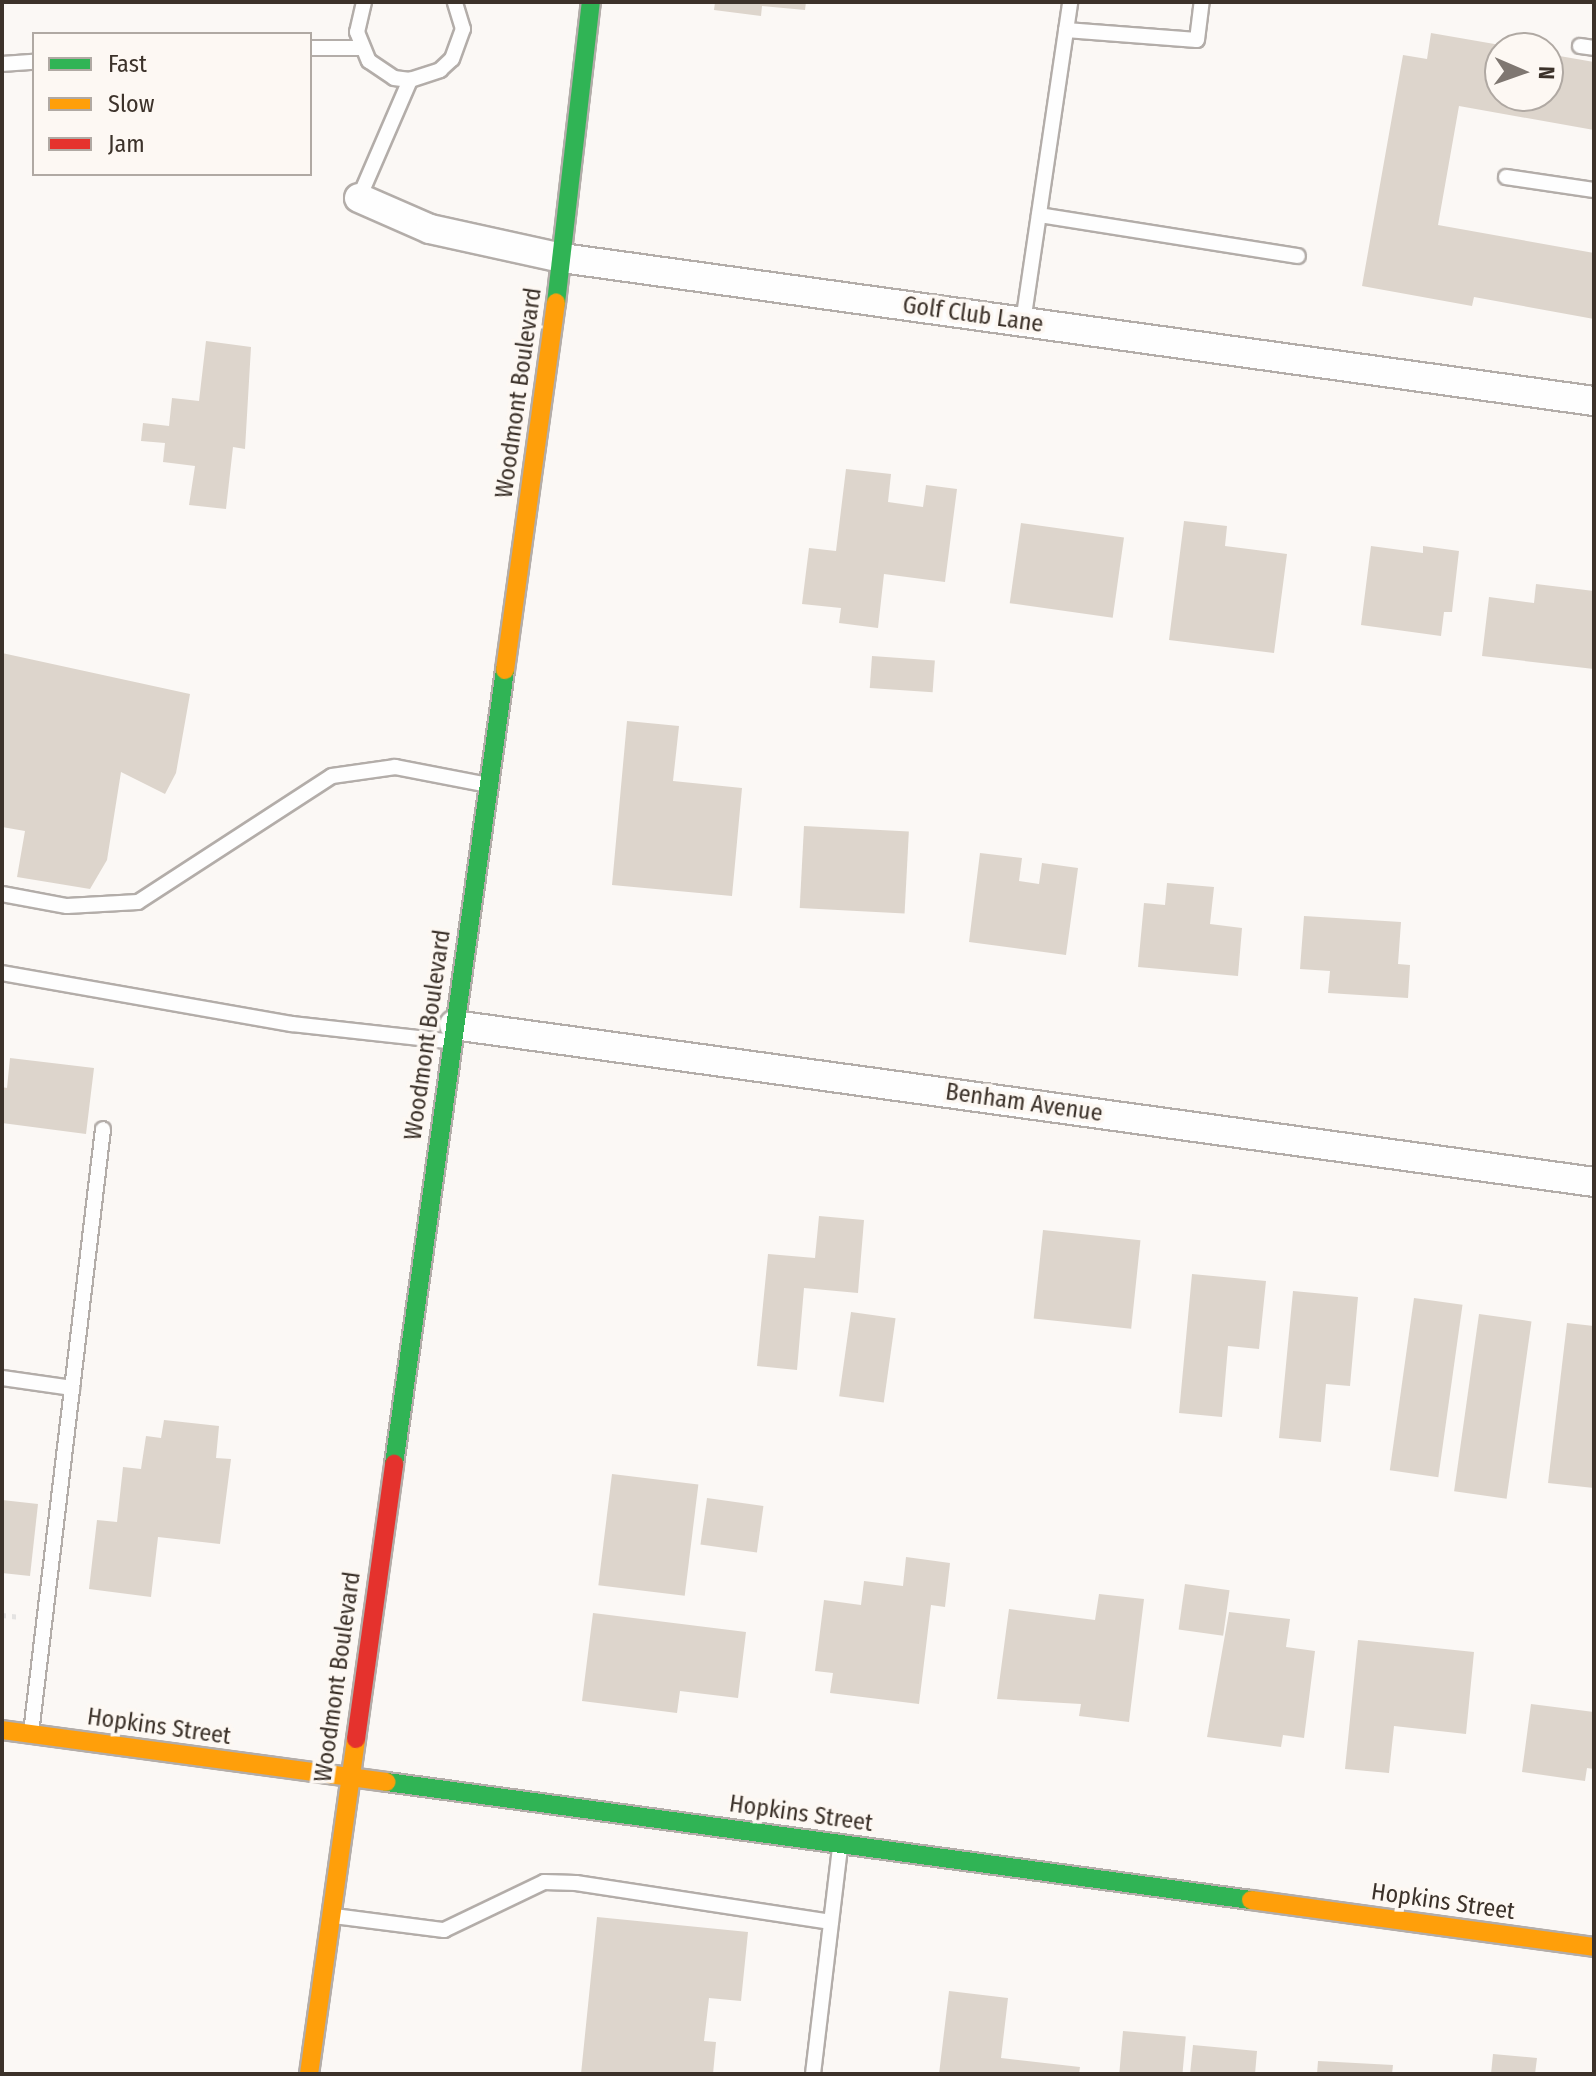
<!DOCTYPE html>
<html>
<head>
<meta charset="utf-8">
<style>
	body { margin:0 }
	#map { position:relative; width:1596px; height:2076px; overflow:hidden; background:#fbf8f5; font-family:"Fira Sans Condensed",sans-serif }
	div>[style] { position:absolute }
	.building>* { inset:0; background:#ddd5cc; transform-origin:0 0 }
	.path>* { height:5px; margin-top:-2.5px; transform-origin:0; background:repeating-linear-gradient(90deg,#e4e3e2 0 4px,transparent 0 10px) }
	.roads { filter:drop-shadow(2px 0 #b3ada9) drop-shadow(-2px 0 #b3ada9) drop-shadow(0 2px #b3ada9) drop-shadow(0 -2px #b3ada9) }
	.lane>* { height:14px; margin:-7px; padding:0 7px; transform-origin:7px; border-radius:7px; background:#fefefe }
	.street>* { height:28px; margin:-14px; padding:0 14px; transform-origin:14px; border-radius:14px; background:#fefefe }
	.fast>* { height:18px; margin:-9px; padding:0 9px; transform-origin:9px; border-radius:9px; background:#30b455 }
	.slow>* { height:18px; margin:-9px; padding:0 9px; transform-origin:9px; border-radius:9px; background:#ff9f0a }
	.jam>* { height:18px; margin:-9px; padding:0 9px; transform-origin:9px; border-radius:9px; background:#e5322d }
	span { translate:-50% -50%; white-space:nowrap; text-align:center; line-height:1.15; -webkit-text-stroke:7px #fdf8f3; paint-order:stroke }
	.street-label { font-size:24px; color:#3c322a }
	.frame { position:absolute; inset:0; border:4px solid #3c322a; pointer-events:none }
	.legend { position:absolute; left:32px; top:32px; width:280px; height:144px; box-sizing:border-box; background:#fdf8f3; border:2px solid #b0a9a3; margin:0; padding:10px 14px; list-style:none; font-size:24px; color:#3c322a }
	.legend li { display:flex; align-items:center; gap:16px; height:40px }
	.legend b { width:40px; border:2px solid #b0a9a3 }
	.north { position:absolute; left:1484px; top:32px; width:80px; height:80px; box-sizing:border-box; background:#fdf8f3; border:2px solid #b0a9a3; border-radius:50%; rotate:92deg; font-size:22px; font-weight:700; line-height:32px; text-align:center; color:#3c322a }
	.north::after { content:''; display:block; margin:auto; width:28px; height:36px; background:#7f7771; clip-path:polygon(50% 0,100% 100%,50% 72%,0 100%) }
</style>
</head>
<body>
<div id="map">
	<div class="building">
		<i style="clip-path:polygon(715px 2px,806px 2px,805px 10px,762px 6px,761px 16px,714px 10px)"></i>
		<i style="clip-path:polygon(1431px 33px,1506px 46px,1500px 48px,1500px 96px,1548px 96px,1548px 54px,1594px 62px,1594px 130px,1459px 106px,1438px 225px,1594px 253px,1594px 319px,1474px 297px,1472px 306px,1362px 286px,1403px 55px,1427px 59px)"></i>
		<i style="clip-path:polygon(206px 341px,251px 347px,245px 449px,233px 447px,226px 509px,189px 505px,195px 466px,163px 462px,165px 443px,141px 441px,143px 423px,169px 426px,172px 398px,199px 401px)"></i>
		<i style="clip-path:polygon(846px 469px,891px 474px,888px 502px,923px 507px,926px 485px,957px 489px,945px 582px,884px 574px,878px 628px,839px 623px,841px 608px,802px 604px,809px 548px,836px 551px)"></i>
		<i style="clip-path:polygon(1184px 521px,1227px 526px,1225px 546px,1287px 554px,1274px 653px,1169px 640px)"></i>
		<i style="left:1021px;top:523px;width:104px;height:81px;rotate:8deg"></i>
		<i style="clip-path:polygon(1371px 546px,1423px 553px,1423px 546px,1459px 551px,1452px 612px,1444px 612px,1441px 636px,1361px 625px)"></i>
		<i style="clip-path:polygon(1536px 584px,1594px 591px,1594px 669px,1482px 656px,1489px 597px,1534px 603px)"></i>
		<i style="clip-path:polygon(2px 653px,190px 694px,176px 773px,165px 794px,121px 772px,107px 860px,90px 889px,17px 877px,25px 831px,2px 827px)"></i>
		<i style="left:872px;top:656px;width:63px;height:32px;rotate:4deg"></i>
		<i style="clip-path:polygon(627px 721px,679px 726px,673px 781px,742px 788px,732px 896px,612px 885px)"></i>
		<i style="left:804px;top:826px;width:105px;height:82px;rotate:3deg"></i>
		<i style="clip-path:polygon(980px 853px,1022px 858px,1019px 881px,1039px 884px,1042px 863px,1078px 868px,1066px 955px,969px 942px)"></i>
		<i style="clip-path:polygon(1167px 883px,1214px 887px,1210px 924px,1242px 928px,1238px 976px,1138px 967px,1144px 903px,1165px 905px)"></i>
		<i style="clip-path:polygon(1304px 916px,1401px 922px,1398px 964px,1410px 965px,1408px 998px,1328px 993px,1330px 971px,1300px 969px)"></i>
		<i style="clip-path:polygon(10px 1058px,94px 1068px,86px 1134px,2px 1123px,2px 1087px,7px 1088px)"></i>
		<i style="clip-path:polygon(819px 1216px,864px 1220px,858px 1293px,804px 1288px,797px 1370px,757px 1366px,768px 1254px,815px 1258px)"></i>
		<i style="left:1043px;top:1230px;width:98px;height:89px;rotate:6deg"></i>
		<i style="clip-path:polygon(1192px 1274px,1266px 1281px,1259px 1349px,1228px 1346px,1222px 1417px,1179px 1413px)"></i>
		<i style="clip-path:polygon(1293px 1291px,1358px 1297px,1350px 1386px,1326px 1384px,1321px 1442px,1279px 1438px)"></i>
		<i style="left:1414px;top:1298px;width:49px;height:174px;rotate:8deg"></i>
		<i style="left:851px;top:1312px;width:45px;height:85px;rotate:8deg"></i>
		<i style="left:1479px;top:1314px;width:53px;height:179px;rotate:8deg"></i>
		<i style="clip-path:polygon(1567px 1323px,1594px 1326px,1594px 1488px,1548px 1483px)"></i>
		<i style="clip-path:polygon(164px 1420px,219px 1426px,216px 1458px,231px 1459px,220px 1544px,158px 1537px,151px 1597px,89px 1589px,97px 1520px,117px 1522px,123px 1467px,141px 1469px,146px 1436px,161px 1438px)"></i>
		<i style="left:612px;top:1474px;width:87px;height:112px;rotate:7deg"></i>
		<i style="left:707px;top:1498px;width:57px;height:47px;rotate:8deg"></i>
		<i style="clip-path:polygon(2px 1500px,38px 1504px,30px 1576px,2px 1573px)"></i>
		<i style="clip-path:polygon(906px 1557px,950px 1563px,945px 1607px,931px 1605px,919px 1704px,830px 1693px,833px 1673px,815px 1671px,824px 1600px,861px 1605px,864px 1581px,903px 1586px)"></i>
		<i style="left:1185px;top:1584px;width:45px;height:46px;rotate:8deg"></i>
		<i style="clip-path:polygon(1099px 1594px,1144px 1599px,1129px 1722px,1079px 1716px,1081px 1704px,997px 1699px,1009px 1609px,1095px 1620px)"></i>
		<i style="clip-path:polygon(1229px 1612px,1290px 1619px,1286px 1647px,1315px 1651px,1304px 1738px,1283px 1735px,1281px 1747px,1207px 1737px)"></i>
		<i style="clip-path:polygon(593px 1613px,746px 1632px,738px 1698px,680px 1691px,677px 1713px,582px 1701px)"></i>
		<i style="clip-path:polygon(1358px 1640px,1474px 1652px,1466px 1734px,1394px 1726px,1389px 1773px,1345px 1769px)"></i>
		<i style="clip-path:polygon(1531px 1704px,1594px 1712px,1594px 1769px,1587px 1768px,1585px 1781px,1522px 1772px)"></i>
		<i style="clip-path:polygon(597px 1917px,748px 1932px,741px 2001px,709px 1998px,704px 2041px,716px 2042px,713px 2074px,581px 2074px)"></i>
		<i style="clip-path:polygon(949px 1991px,1008px 1998px,1001px 2058px,1080px 2067px,1079px 2074px,939px 2074px)"></i>
		<i style="left:1123px;top:2031px;width:63px;height:43px;rotate:5deg"></i>
		<i style="clip-path:polygon(1193px 2045px,1257px 2051px,1255px 2074px,1190px 2074px)"></i>
		<i style="clip-path:polygon(1493px 2054px,1537px 2058px,1535px 2074px,1491px 2074px)"></i>
		<i style="clip-path:polygon(1318px 2061px,1393px 2065px,1392px 2074px,1317px 2074px)"></i>
	</div>
	<div class="path">
		<i style="left:2px;top:1615px;width:19px;rotate:6deg"></i>
	</div>
	<div class="roads">
		<div class="lane">
			<i style="left:364px;top:2px;width:31px;rotate:103deg"></i>
			<i style="left:357px;top:32px;width:31px;rotate:68deg"></i>
			<i style="left:369px;top:61px;width:30px;rotate:34deg"></i>
			<i style="left:394px;top:78px;width:16px;rotate:7deg"></i>
			<i style="left:410px;top:80px;width:32px;rotate:-18deg"></i>
			<i style="left:440px;top:70px;width:16px;rotate:-43deg"></i>
			<i style="left:452px;top:59px;width:32px;rotate:-70deg"></i>
			<i style="left:463px;top:29px;width:28px;rotate:-107deg"></i>
			<i style="left:1066px;top:30px;width:131px;rotate:4.4deg"></i>
			<i style="left:1197px;top:40px;width:38px;rotate:-83deg"></i>
			<i style="left:1580px;top:46px;width:14px;rotate:8deg"></i>
			<i style="left:310px;top:48px;width:51px"></i>
			<i style="left:2px;top:64px;width:32px;rotate:-4deg"></i>
			<i style="left:1506px;top:177px;width:89px;rotate:8.4deg"></i>
			<i style="left:359px;top:198px;width:129px;rotate:-66.6deg"></i>
			<i style="left:1039px;top:215px;width:262px;rotate:9deg"></i>
			<i style="left:1023px;top:322px;width:323px;rotate:-81.6deg"></i>
			<i style="left:2px;top:894px;width:66px;rotate:10.5deg"></i>
			<i style="left:67px;top:906px;width:71px;rotate:-3.2deg"></i>
			<i style="left:138px;top:902px;width:231px;rotate:-33deg"></i>
			<i style="left:332px;top:776px;width:64px;rotate:-8.1deg"></i>
			<i style="left:395px;top:767px;width:90px;rotate:10.9deg"></i>
			<i style="left:2px;top:973px;width:294px;rotate:10deg"></i>
			<i style="left:292px;top:1024px;width:156px;rotate:6.3deg"></i>
			<i style="left:2px;top:1378px;width:71px;rotate:8.1deg"></i>
			<i style="left:31px;top:1733px;width:608px;rotate:-83.2deg"></i>
			<i style="left:334px;top:1916px;width:111px;rotate:7.3deg"></i>
			<i style="left:444px;top:1930px;width:111px;rotate:-25.6deg"></i>
			<i style="left:544px;top:1882px;width:32px;rotate:2deg"></i>
			<i style="left:576px;top:1883px;width:258px;rotate:8.7deg"></i>
			<i style="left:813px;top:2074px;width:228px;rotate:-83.2deg"></i>
		</div>
		<div class="street">
			<i style="left:359px;top:198px;width:77px;rotate:23.6deg"></i>
			<i style="left:430px;top:229px;width:135px;rotate:12.4deg"></i>
			<i style="left:562px;top:258px;width:1042px;rotate:7.89deg"></i>
			<i style="left:454px;top:1025px;width:1151px;rotate:7.84deg"></i>
		</div>
		<div class="fast">
			<i style="left:556px;top:303px;width:303px;rotate:-83.4deg"></i>
			<i style="left:394px;top:1464px;width:802px;rotate:-82.04deg"></i>
			<i style="left:387px;top:1782px;width:872px;rotate:7.78deg"></i>
		</div>
		<div class="slow">
			<i style="left:505px;top:670px;width:371px;rotate:-82.1deg"></i>
			<i style="left:2px;top:1730px;width:388px;rotate:7.7deg"></i>
			<i style="left:1251px;top:1900px;width:346px;rotate:7.8deg"></i>
			<i style="left:309px;top:2074px;width:338px;rotate:-82deg"></i>
		</div>
		<div class="jam">
			<i style="left:356px;top:1739px;width:278px;rotate:-82.1deg"></i>
		</div>
	</div>
	<div class="street-label">
		<span style="left:973px;top:315px;rotate:8deg">Golf Club Lane</span>
		<span style="left:519px;top:393px;rotate:-82deg">Woodmont Boulevard</span>
		<span style="left:428px;top:1035px;rotate:-82deg">Woodmont Boulevard</span>
		<span style="left:1024px;top:1103px;rotate:8deg">Benham Avenue</span>
		<span style="left:338px;top:1677px;rotate:-82deg">Woodmont Boulevard</span>
		<span style="left:159px;top:1727px;rotate:8deg">Hopkins Street</span>
		<span style="left:801px;top:1814px;rotate:8deg">Hopkins Street</span>
		<span style="left:1443px;top:1902px;rotate:8deg">Hopkins Street</span>
	</div>
	<div class="frame"></div>
	<ul class="legend">
	<li><b style="height:10px;background:#30b455"></b>Fast</li>
	<li><b style="height:10px;background:#ff9f0a"></b>Slow</li>
	<li><b style="height:10px;background:#e5322d"></b>Jam</li>
	</ul>
	<div class="north">N</div>
</div>
</body>
</html>
